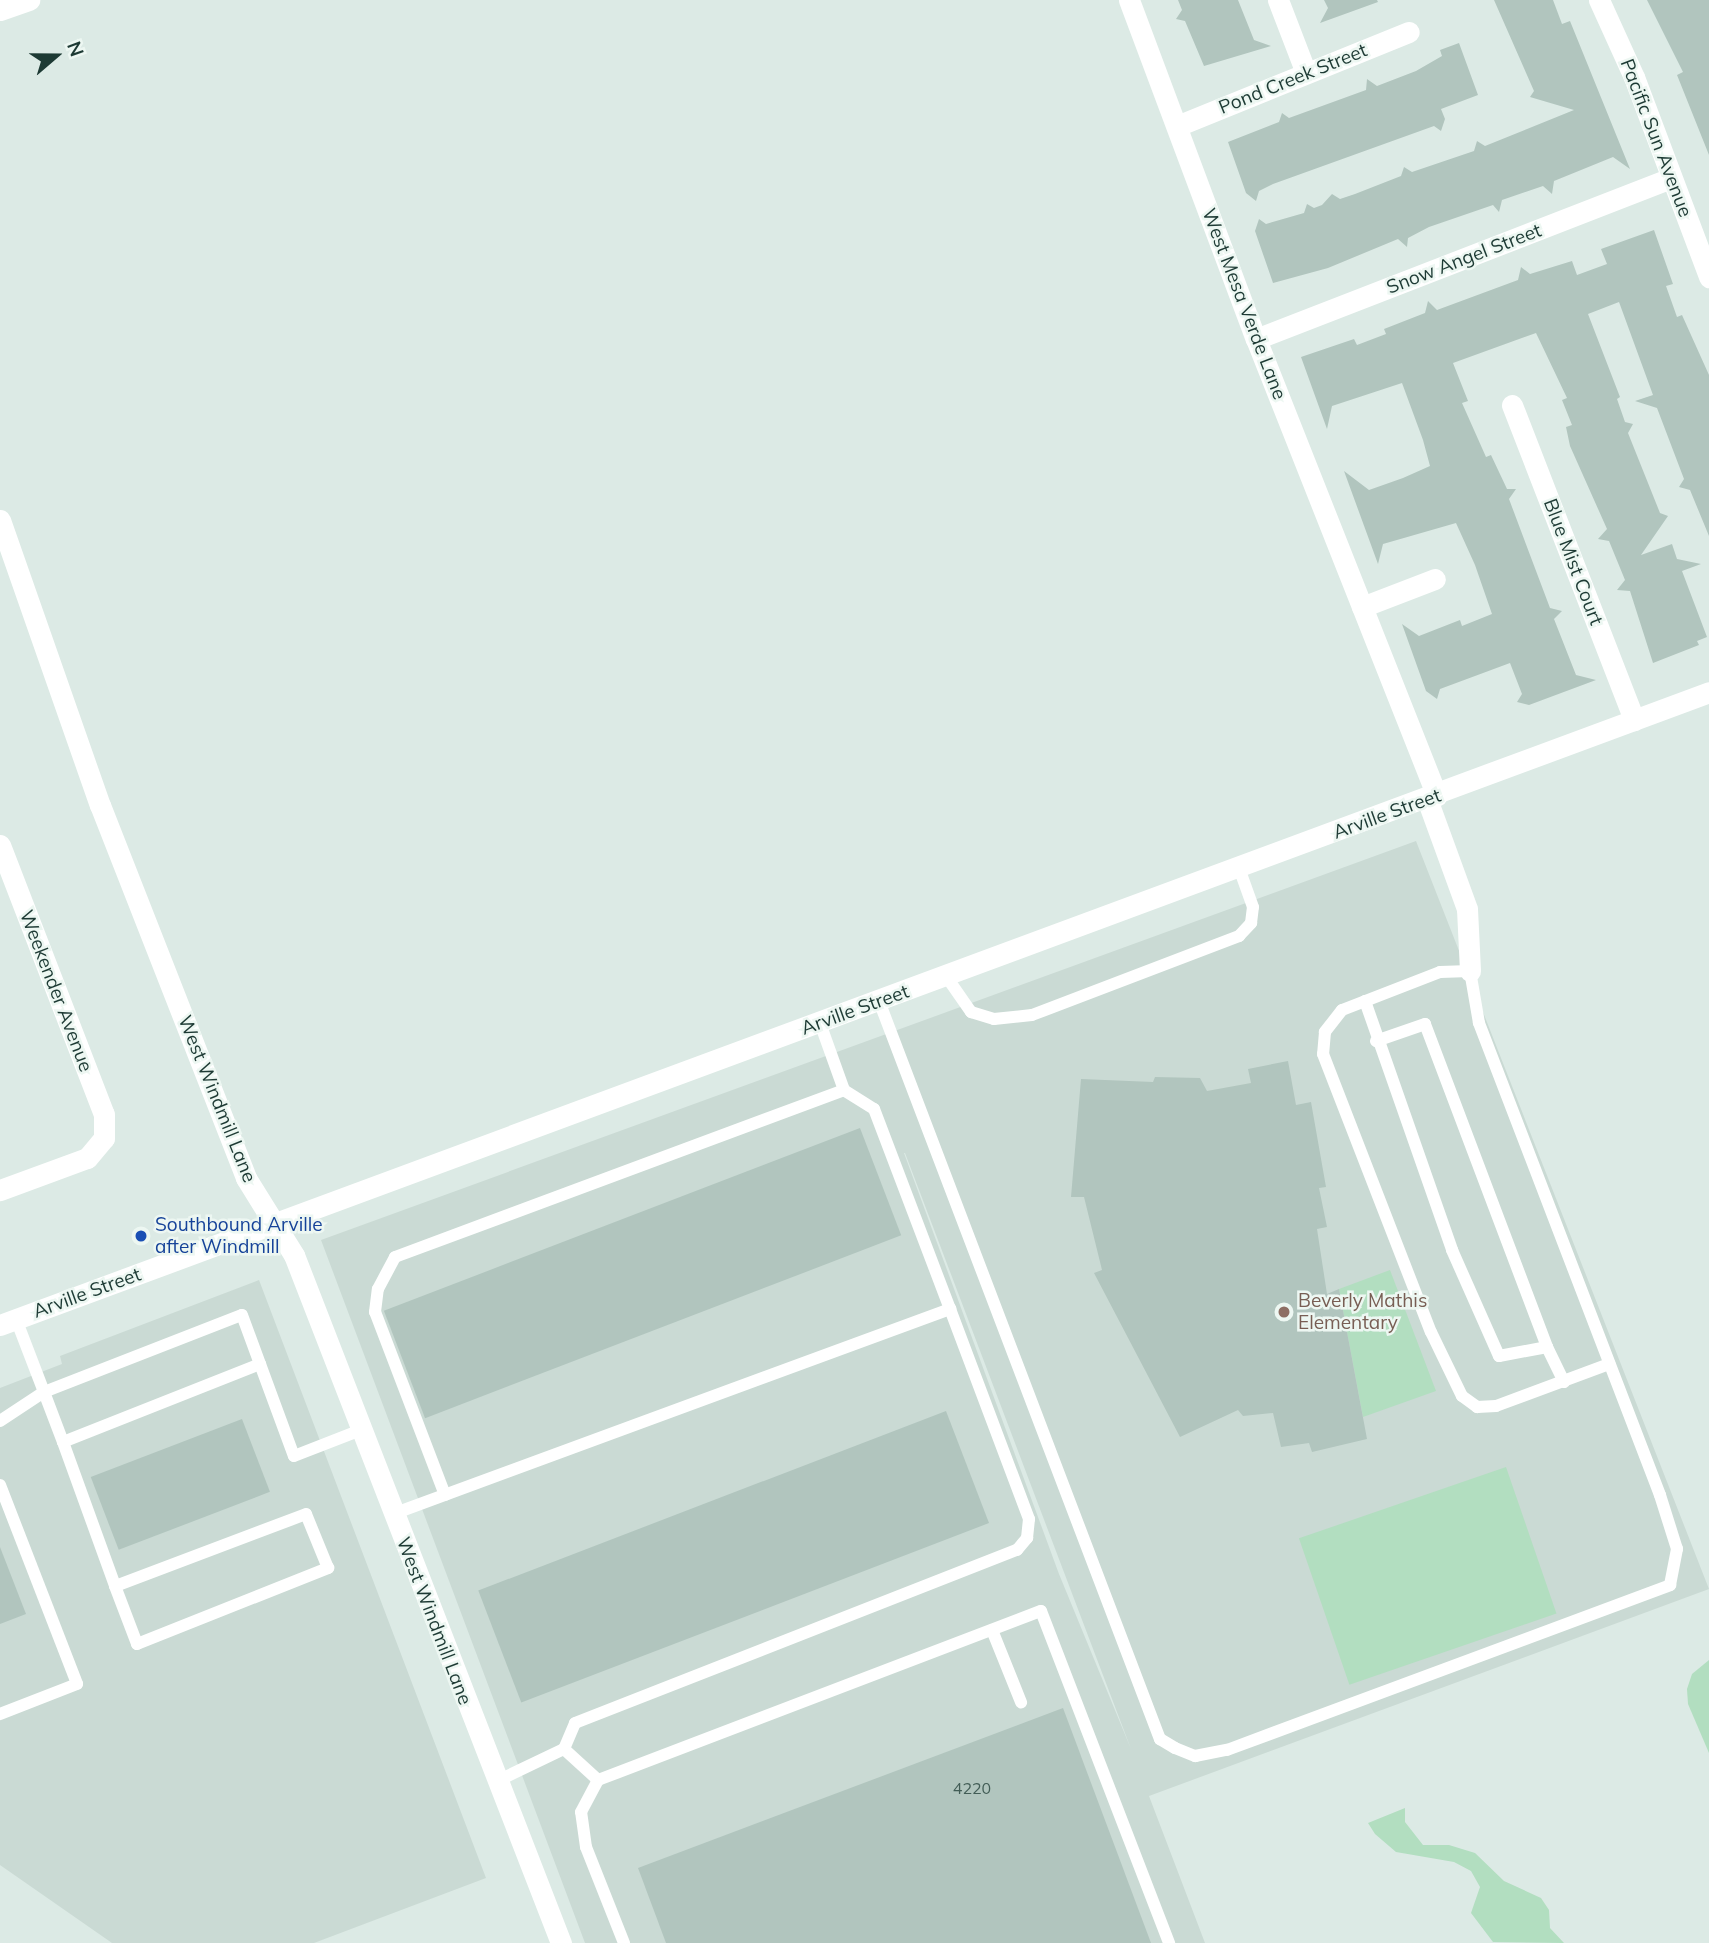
<!DOCTYPE html>
<html>
<head>
<meta charset="utf-8">
<style>
	body { margin:0 }
	#map { position:relative; width:1709px; height:1943px; overflow:hidden; background:#dceae5; font-family:Mulish,sans-serif }
	div>[style] { position:absolute }
	.built>* { inset:0; background:#cadad4 }
	.green>* { inset:0; background:#b2dec0; transform-origin:0 0 }
	.building>* { inset:0; background:#b1c5be; transform-origin:0 0 }
	.service>* { height:12px; margin:-6px; padding:0 6px; transform-origin:6px; border-radius:6px; background:#fff }
	.minor>* { height:21px; margin:-10.5px; padding:0 10.5px; transform-origin:10.5px; border-radius:10.5px; background:#fff }
	.tertiary>* { height:21px; margin:-10.5px; padding:0 10.5px; transform-origin:10.5px; border-radius:10.5px; background:#fff }
	.dots>* { width:19px; height:19px; translate:-50% -50%; box-sizing:border-box; border:4px solid #edf7f2; border-radius:50% }
	span { translate:-50% -50%; white-space:nowrap; text-align:center; line-height:1.15; -webkit-text-stroke:5px #edf7f2; paint-order:stroke }
	.number-label { font-size:16px; color:#425d56 }
	.number-label span { -webkit-text-stroke-width:0 }
	.street-label { font-size:19px; color:#1d3a34 }
	.transit-label { font-size:19px; color:#164399 }
	.left { translate:0 -50%; text-align:left }
	.education-label { font-size:19px; color:#785e54 }
	.north { position:absolute; left:21px; top:21px; width:70px; height:70px; -webkit-text-stroke:5px #edf7f2; paint-order:stroke; rotate:70deg; font-size:19px; font-weight:700; line-height:28px; text-align:center; color:#1d3a34 }
	.north::after { content:''; display:block; margin:auto; width:24px; height:32px; background:#1d3a34; clip-path:polygon(50% 0,100% 100%,50% 72%,0 100%) }
</style>
</head>
<body>
<div id="map">
	<div class="built">
		<i style="clip-path:polygon(evenodd,1416px 841px,1709px 1589px,1149px 1796px,1205px 1943px,585px 1943px,321px 1240px,1416px 841px,904px 1153px,905px 1153px,1131px 1749px,1059px 1574px,904px 1153px)"></i>
		<i style="clip-path:polygon(259px 1280px,486px 1878px,314px 1943px,112px 1943px,0 1865px,0 1388px,62px 1364px,60px 1356px)"></i>
	</div>
	<div class="green">
		<i style="clip-path:polygon(1390px 1270px,1436px 1391px,1363px 1417px,1339px 1289px)"></i>
		<i style="left:1506px;top:1467px;width:155px;height:219px;rotate:71deg"></i>
		<i style="clip-path:polygon(1709px 1660px,1709px 1753px,1688px 1704px,1687px 1689px,1692px 1674px)"></i>
		<i style="clip-path:polygon(1405px 1808px,1405px 1822px,1423px 1845px,1449px 1845px,1475px 1853px,1504px 1881px,1541px 1898px,1549px 1910px,1550px 1928px,1564px 1943px,1493px 1942px,1471px 1913px,1480px 1887px,1471px 1871px,1454px 1862px,1396px 1852px,1375px 1834px,1368px 1823px)"></i>
	</div>
	<div class="building">
		<i style="clip-path:polygon(1178px 0,1238px 0,1254px 40px,1271px 46px,1204px 66px,1185px 21px,1176px 19px,1182px 10px)"></i>
		<i style="clip-path:polygon(1324px 0,1377px 0,1378px 2px,1320px 23px,1328px 8px)"></i>
		<i style="clip-path:polygon(1494px 0,1553px 0,1562px 24px,1570px 21px,1630px 169px,1613px 157px,1554px 181px,1552px 194px,1543px 186px,1502px 200px,1499px 212px,1493px 205px,1429px 227px,1408px 238px,1407px 247px,1398px 239px,1328px 268px,1273px 283px,1255px 231px,1259px 219px,1266px 224px,1304px 213px,1307px 204px,1314px 208px,1322px 205px,1332px 194px,1340px 199px,1355px 194px,1401px 176px,1404px 167px,1412px 172px,1474px 151px,1477px 141px,1485px 146px,1574px 110px,1530px 97px,1534px 91px)"></i>
		<i style="clip-path:polygon(1647px 0,1709px 0,1709px 155px,1677px 75px,1683px 72px)"></i>
		<i style="clip-path:polygon(1459px 43px,1478px 95px,1441px 109px,1445px 119px,1441px 131px,1434px 126px,1273px 184px,1259px 191px,1256px 201px,1246px 193px,1228px 142px,1279px 122px,1282px 113px,1289px 118px,1366px 90px,1367px 79px,1377px 86px,1416px 71px,1442px 56px,1440px 50px)"></i>
		<i style="clip-path:polygon(1654px 230px,1673px 284px,1666px 286px,1677px 317px,1682px 315px,1709px 375px,1709px 536px,1690px 490px,1679px 487px,1684px 479px,1657px 408px,1635px 401px,1653px 395px,1619px 302px,1588px 314px,1620px 397px,1617px 399px,1625px 422px,1633px 424px,1628px 433px,1660px 513px,1668px 516px,1641px 555px,1672px 544px,1677px 559px,1701px 564px,1682px 571px,1707px 637px,1697px 641px,1699px 645px,1653px 663px,1630px 591px,1617px 590px,1625px 580px,1609px 541px,1598px 539px,1607px 529px,1570px 446px,1566px 427px,1572px 425px,1562px 400px,1567px 398px,1536px 333px,1453px 363px,1468px 401px,1462px 403px,1486px 457px,1491px 455px,1507px 489px,1516px 489px,1509px 499px,1550px 608px,1562px 611px,1554px 619px,1576px 675px,1596px 680px,1529px 705px,1517px 702px,1522px 694px,1510px 663px,1440px 689px,1437px 699px,1426px 691px,1402px 624px,1419px 636px,1460px 620px,1462px 626px,1492px 614px,1475px 565px,1456px 523px,1383px 544px,1378px 564px,1344px 471px,1369px 490px,1403px 478px,1430px 466px,1423px 440px,1402px 383px,1332px 406px,1327px 429px,1301px 357px,1354px 339px,1357px 345px,1386px 334px,1384px 329px,1425px 313px,1428px 301px,1437px 310px,1518px 280px,1521px 267px,1530px 274px,1572px 261px,1577px 275px,1607px 264px,1601px 249px)"></i>
		<i style="clip-path:polygon(1288px 1061px,1296px 1105px,1311px 1102px,1326px 1187px,1319px 1188px,1327px 1227px,1317px 1229px,1327px 1294px,1339px 1289px,1367px 1439px,1312px 1452px,1309px 1443px,1281px 1447px,1273px 1413px,1243px 1416px,1238px 1410px,1180px 1437px,1094px 1273px,1102px 1270px,1084px 1197px,1071px 1197px,1081px 1079px,1153px 1082px,1155px 1077px,1200px 1078px,1207px 1091px,1251px 1083px,1248px 1069px)"></i>
		<i style="left:860px;top:1128px;width:115px;height:510px;rotate:69deg"></i>
		<i style="left:946px;top:1411px;width:120px;height:501px;rotate:69deg"></i>
		<i style="left:242px;top:1419px;width:78px;height:162px;rotate:69deg"></i>
		<i style="clip-path:polygon(0 1547px,26px 1614px,0 1624px)"></i>
		<i style="clip-path:polygon(1063px 1708px,1151px 1943px,666px 1943px,638px 1868px)"></i>
	</div>
	<div class="service">
		<i style="left:946px;top:976px;width:44px;rotate:55.2deg"></i>
		<i style="left:971px;top:1012px;width:24px;rotate:17deg"></i>
		<i style="left:994px;top:1019px;width:38px;rotate:-6deg"></i>
		<i style="left:1032px;top:1015px;width:222px;rotate:-20.9deg"></i>
		<i style="left:1239px;top:936px;width:18px;rotate:-47deg"></i>
		<i style="left:1251px;top:923px;width:16px;rotate:-83deg"></i>
		<i style="left:1253px;top:907px;width:41px;rotate:-109.7deg"></i>
		<i style="left:879px;top:1001px;width:790px;rotate:69.16deg"></i>
		<i style="left:1160px;top:1739px;width:17px;rotate:31deg"></i>
		<i style="left:1175px;top:1748px;width:22px;rotate:22deg"></i>
		<i style="left:1195px;top:1756px;width:33px;rotate:-11deg"></i>
		<i style="left:1227px;top:1750px;width:473px;rotate:-20.4deg"></i>
		<i style="left:1670px;top:1585px;width:37px;rotate:-79deg"></i>
		<i style="left:1677px;top:1549px;width:57px;rotate:-107.5deg"></i>
		<i style="left:1660px;top:1495px;width:506px;rotate:-110.98deg"></i>
		<i style="left:1479px;top:1023px;width:53px;rotate:-99.8deg"></i>
		<i style="left:1470px;top:971px;width:30px;rotate:178deg"></i>
		<i style="left:1440px;top:972px;width:105px;rotate:158.8deg"></i>
		<i style="left:1342px;top:1010px;width:28px;rotate:128deg"></i>
		<i style="left:1325px;top:1032px;width:22px;rotate:95deg"></i>
		<i style="left:1323px;top:1054px;width:298px;rotate:68.8deg"></i>
		<i style="left:1431px;top:1332px;width:71px;rotate:64.2deg"></i>
		<i style="left:1462px;top:1396px;width:19px;rotate:36deg"></i>
		<i style="left:1477px;top:1407px;width:19px;rotate:-3deg"></i>
		<i style="left:1496px;top:1406px;width:121px;rotate:-20.4deg"></i>
		<i style="left:1365px;top:1001px;width:264px;rotate:70.7deg"></i>
		<i style="left:1452px;top:1250px;width:116px;rotate:66.1deg"></i>
		<i style="left:1499px;top:1356px;width:49px;rotate:-10.6deg"></i>
		<i style="left:1376px;top:1041px;width:52px;rotate:-19.1deg"></i>
		<i style="left:1425px;top:1024px;width:345px;rotate:69.3deg"></i>
		<i style="left:1547px;top:1347px;width:39px;rotate:64deg"></i>
		<i style="left:16px;top:1319px;width:78px;rotate:69deg"></i>
		<i style="left:44px;top:1392px;width:212px;rotate:-21.3deg"></i>
		<i style="left:242px;top:1315px;width:150px;rotate:69.8deg"></i>
		<i style="left:294px;top:1456px;width:72px;rotate:-21.2deg"></i>
		<i style="left:0;top:1421px;width:53px;rotate:-33.4deg"></i>
		<i style="left:44px;top:1392px;width:53px;rotate:69.2deg"></i>
		<i style="left:63px;top:1442px;width:153px;rotate:70.1deg"></i>
		<i style="left:115px;top:1586px;width:62px;rotate:69.2deg"></i>
		<i style="left:137px;top:1644px;width:206px;rotate:-21.7deg"></i>
		<i style="left:328px;top:1568px;width:58px;rotate:-112.2deg"></i>
		<i style="left:306px;top:1514px;width:204px;rotate:159.3deg"></i>
		<i style="left:63px;top:1442px;width:212px;rotate:-21.6deg"></i>
		<i style="left:0;top:1485px;width:213px;rotate:68.8deg"></i>
		<i style="left:77px;top:1684px;width:83px;rotate:158.7deg"></i>
		<i style="left:445px;top:1495px;width:196px;rotate:-110.9deg"></i>
		<i style="left:375px;top:1312px;width:23px;rotate:-83deg"></i>
		<i style="left:378px;top:1289px;width:36px;rotate:-62deg"></i>
		<i style="left:395px;top:1257px;width:479px;rotate:-20.4deg"></i>
		<i style="left:393px;top:1514px;width:594px;rotate:-20.21deg"></i>
		<i style="left:950px;top:1309px;width:214px;rotate:-110.8deg"></i>
		<i style="left:874px;top:1109px;width:36px;rotate:-148deg"></i>
		<i style="left:844px;top:1090px;width:71px;rotate:-109.7deg"></i>
		<i style="left:992px;top:1630px;width:78px;rotate:68.1deg"></i>
		<i style="left:564px;top:1749px;width:46px;rotate:42.4deg"></i>
		<i style="left:495px;top:1782px;width:76px;rotate:-25.6deg"></i>
		<i style="left:564px;top:1749px;width:28px;rotate:-67deg"></i>
		<i style="left:575px;top:1723px;width:475px;rotate:-21.4deg"></i>
		<i style="left:1017px;top:1550px;width:16px;rotate:-50deg"></i>
		<i style="left:1027px;top:1538px;width:19px;rotate:-84deg"></i>
		<i style="left:1029px;top:1519px;width:224px;rotate:-110.6deg"></i>
		<i style="left:624px;top:1943px;width:103px;rotate:-111.6deg"></i>
		<i style="left:586px;top:1847px;width:35px;rotate:-98deg"></i>
		<i style="left:581px;top:1812px;width:36px;rotate:-62deg"></i>
		<i style="left:598px;top:1780px;width:474px;rotate:-20.9deg"></i>
		<i style="left:1041px;top:1611px;width:356px;rotate:68.9deg"></i>
	</div>
	<div class="minor">
		<i style="left:1129px;top:0;width:362px;rotate:69.5deg"></i>
		<i style="left:1256px;top:339px;width:491px;rotate:68.4deg"></i>
		<i style="left:1278px;top:0;width:78px;rotate:69deg"></i>
		<i style="left:1599px;top:0;width:85px;rotate:65.6deg"></i>
		<i style="left:1634px;top:77px;width:214px;rotate:69.4deg"></i>
		<i style="left:0;top:10px;width:31px;rotate:-19deg"></i>
		<i style="left:1177px;top:126px;width:250px;rotate:-22.1deg"></i>
		<i style="left:1256px;top:339px;width:445px;rotate:-21.2deg"></i>
		<i style="left:1512px;top:405px;width:338px;rotate:68.8deg"></i>
		<i style="left:1362px;top:607px;width:78px;rotate:-21deg"></i>
		<i style="left:1427px;top:799px;width:117px;rotate:70deg"></i>
		<i style="left:1467px;top:909px;width:62px;rotate:87.2deg"></i>
		<i style="left:0;top:845px;width:288px;rotate:68.9deg"></i>
		<i style="left:104px;top:1114px;width:24px;rotate:90deg"></i>
		<i style="left:104px;top:1138px;width:26px;rotate:130deg"></i>
		<i style="left:87px;top:1158px;width:93px;rotate:159.8deg"></i>
	</div>
	<div class="tertiary">
		<i style="left:0;top:520px;width:302px;rotate:70.7deg"></i>
		<i style="left:100px;top:805px;width:401px;rotate:68.6deg"></i>
		<i style="left:246px;top:1178px;width:91px;rotate:58.1deg"></i>
		<i style="left:294px;top:1255px;width:738px;rotate:68.79deg"></i>
		<i style="left:0;top:1325px;width:1822px;rotate:-20.32deg"></i>
	</div>
	<div class="dots">
		<i style="left:141px;top:1236px;background:#1a4fb4"></i>
		<i style="left:1284px;top:1312px;background:#8d6e63"></i>
	</div>
	<div class="number-label">
		<span style="left:972px;top:1788px">4220</span>
	</div>
	<div class="street-label">
		<span style="left:1293px;top:79px;rotate:-22deg">Pond Creek Street</span>
		<span style="left:1656px;top:138px;rotate:69deg">Pacific Sun Avenue</span>
		<span style="left:1464px;top:259px;rotate:-21deg">Snow Angel Street</span>
		<span style="left:1244px;top:304px;rotate:69deg">West Mesa Verde Lane</span>
		<span style="left:1573px;top:562px;rotate:69deg">Blue Mist Court</span>
		<span style="left:1387px;top:814px;rotate:-20deg">Arville Street</span>
		<span style="left:56px;top:991px;rotate:69deg">Weekender Avenue</span>
		<span style="left:855px;top:1010px;rotate:-20deg">Arville Street</span>
		<span style="left:217px;top:1099px;rotate:68deg">West Windmill Lane</span>
		<span style="left:87px;top:1293px;rotate:-20deg">Arville Street</span>
		<span style="left:434px;top:1621px;rotate:69deg">West Windmill Lane</span>
	</div>
	<div class="transit-label">
		<span class="left" style="left:155px;top:1236px">Southbound Arville<br>after Windmill</span>
	</div>
	<div class="education-label">
		<span class="left" style="left:1298px;top:1312px">Beverly Mathis<br>Elementary</span>
	</div>
	<div class="north">N</div>
</div>
</body>
</html>
